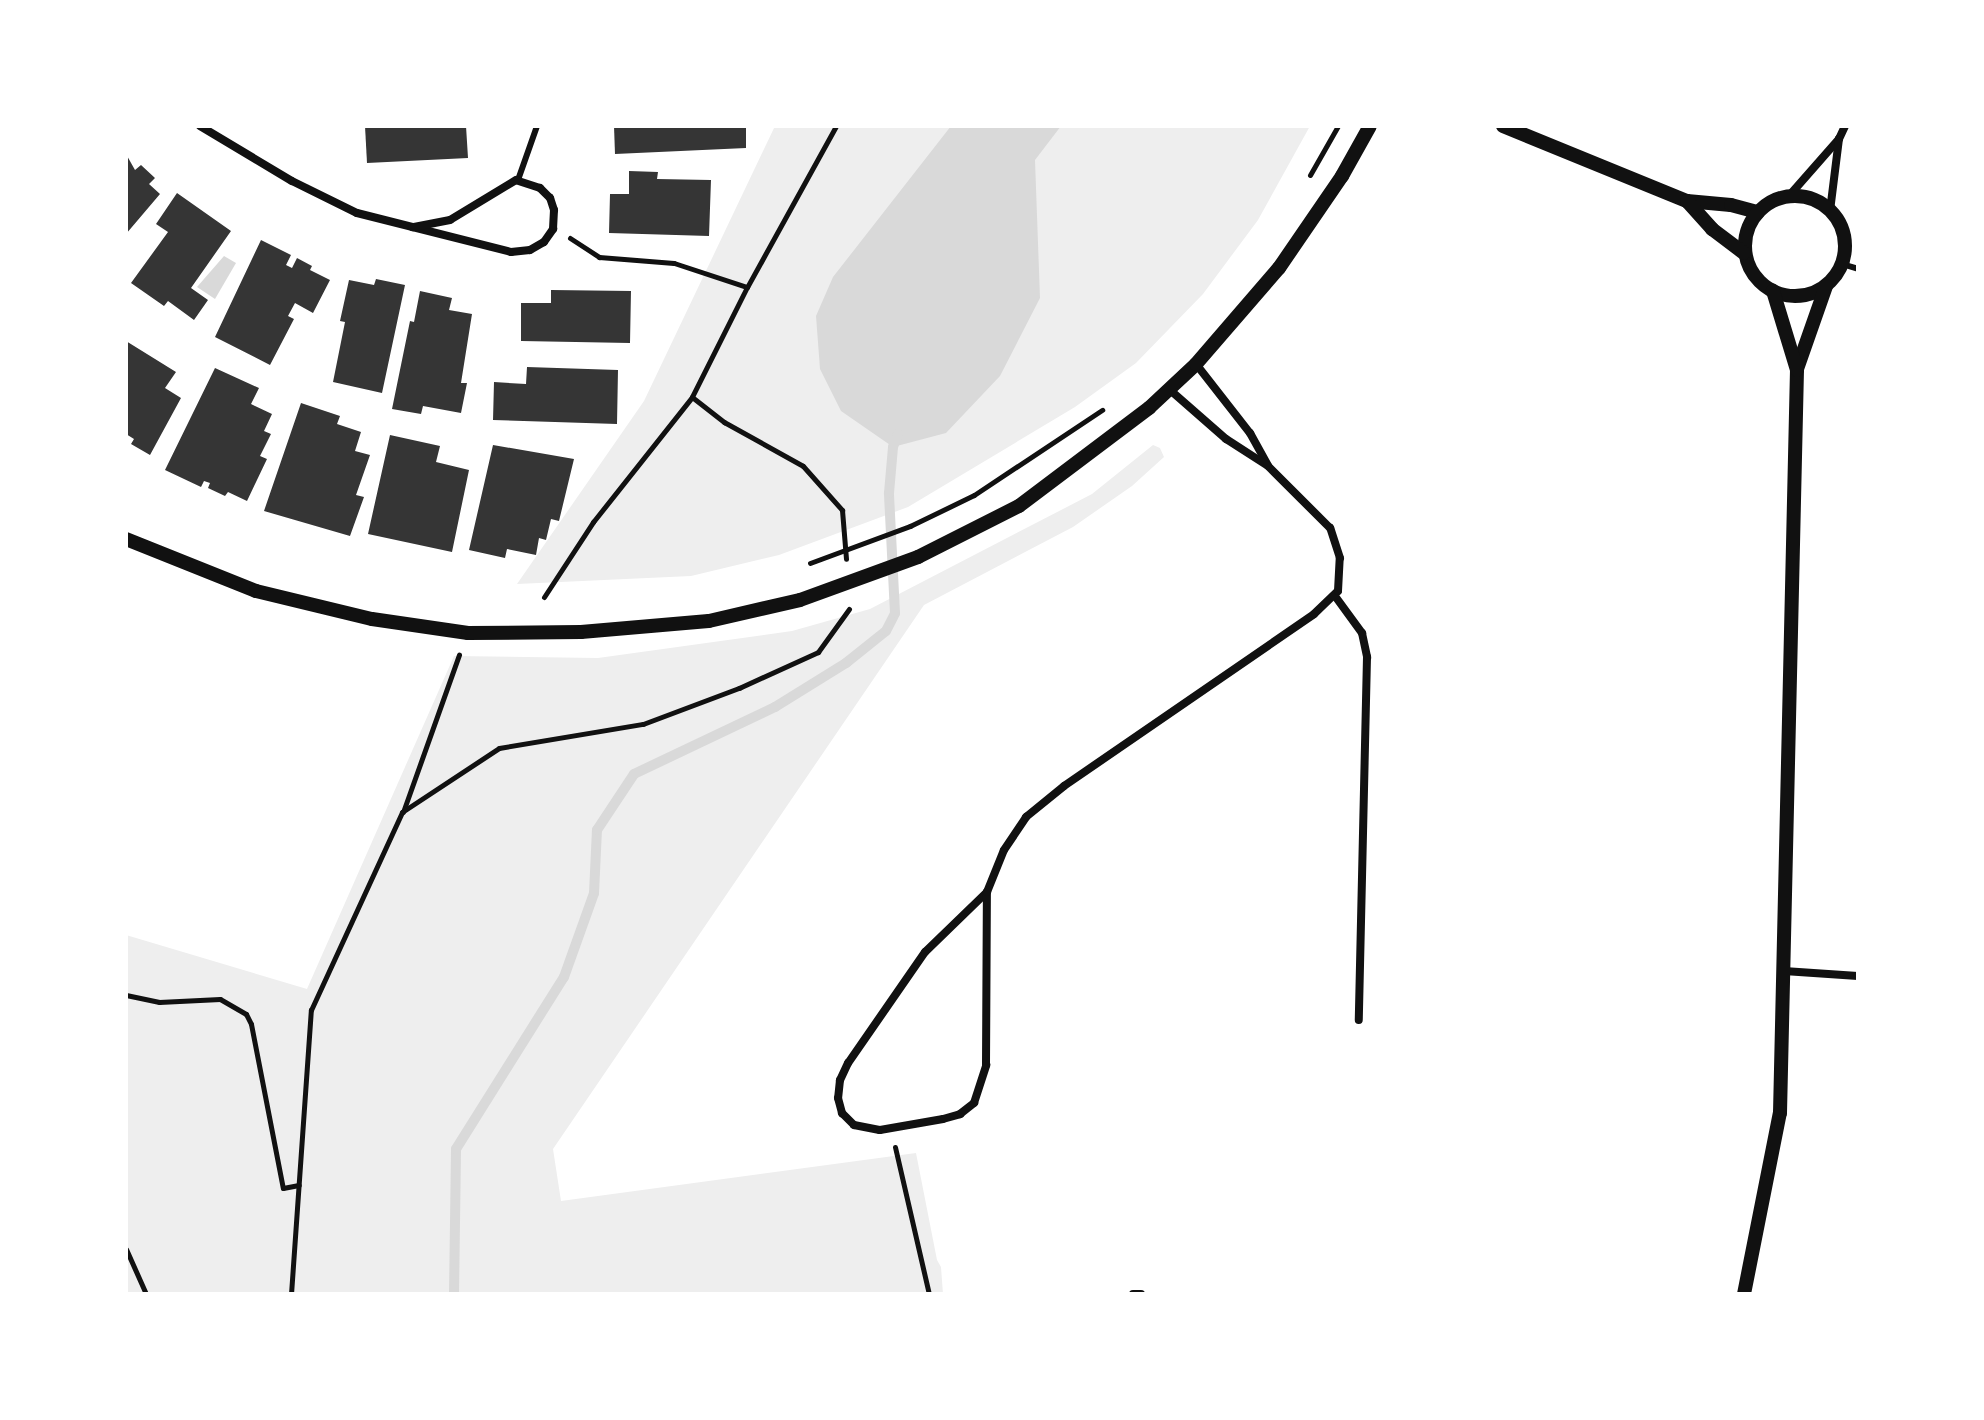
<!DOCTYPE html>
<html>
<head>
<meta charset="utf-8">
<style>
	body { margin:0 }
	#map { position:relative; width:1984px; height:1420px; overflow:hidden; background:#fff; font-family:"Space Grotesk",sans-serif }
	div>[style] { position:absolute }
	.green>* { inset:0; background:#eee }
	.water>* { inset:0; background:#d9d9d9 }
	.stream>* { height:10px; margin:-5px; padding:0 5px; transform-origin:5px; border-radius:5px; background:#d9d9d9 }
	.building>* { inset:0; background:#353535 }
	.path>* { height:5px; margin:-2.5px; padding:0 2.5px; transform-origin:2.5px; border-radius:2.5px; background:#111 }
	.service>* { height:6px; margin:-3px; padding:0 3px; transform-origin:3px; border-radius:3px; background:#111 }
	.minor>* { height:8px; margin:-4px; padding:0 4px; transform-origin:4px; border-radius:4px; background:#111 }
	.tertiary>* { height:14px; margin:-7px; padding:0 7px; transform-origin:7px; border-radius:7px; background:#111 }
	.tertiary>.ring { margin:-7px; padding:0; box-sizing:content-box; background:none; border:14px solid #111; border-radius:50% }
	span { translate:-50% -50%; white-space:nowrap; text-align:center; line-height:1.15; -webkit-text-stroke:7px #fff; paint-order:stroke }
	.frame { position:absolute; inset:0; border:128px solid #fff; pointer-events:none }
</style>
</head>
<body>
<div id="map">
	<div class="green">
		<i style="clip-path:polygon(775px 126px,1310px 126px,1258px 220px,1203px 294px,1136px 363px,1075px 407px,908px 507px,779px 555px,691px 576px,517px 584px,644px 401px)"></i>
		<i style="clip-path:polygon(1153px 445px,1160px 448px,1164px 457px,1132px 486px,1073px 527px,924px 605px,553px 1149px,561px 1201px,916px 1153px,937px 1260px,941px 1267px,943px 1294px,126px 1294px,126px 935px,307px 989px,454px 656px,598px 658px,792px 631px,870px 609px,1092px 494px)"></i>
	</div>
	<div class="water">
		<i style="clip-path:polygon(951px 126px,1061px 126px,1035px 160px,1040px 298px,1000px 376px,946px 433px,893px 447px,841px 411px,820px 369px,816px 316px,833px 277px)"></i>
		<i style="clip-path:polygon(224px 256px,236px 263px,215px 299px,197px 287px)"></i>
	</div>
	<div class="stream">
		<i style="left:454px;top:1294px;width:145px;rotate:-89.2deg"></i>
		<i style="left:456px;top:1149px;width:203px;rotate:-57.9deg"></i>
		<i style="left:564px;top:977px;width:89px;rotate:-70.3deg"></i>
		<i style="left:594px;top:893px;width:63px;rotate:-87.3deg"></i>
		<i style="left:597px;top:830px;width:67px;rotate:-56.5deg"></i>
		<i style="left:634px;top:774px;width:156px;rotate:-25.4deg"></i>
		<i style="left:775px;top:707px;width:84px;rotate:-31.8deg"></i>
		<i style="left:846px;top:663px;width:51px;rotate:-38.7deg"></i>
		<i style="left:886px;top:631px;width:20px;rotate:-63deg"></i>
		<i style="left:895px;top:613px;width:120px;rotate:-92.9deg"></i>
		<i style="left:889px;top:493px;width:46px;rotate:-85deg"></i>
		<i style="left:893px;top:447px;width:14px;rotate:-69deg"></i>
	</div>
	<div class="building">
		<i style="clip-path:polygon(365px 126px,466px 126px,468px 158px,367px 163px)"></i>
		<i style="clip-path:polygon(614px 126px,746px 126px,746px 148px,615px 154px)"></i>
		<i style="clip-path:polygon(126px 154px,135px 170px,141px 165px,155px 178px,149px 184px,160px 194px,126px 234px)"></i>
		<i style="clip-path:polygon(629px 171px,658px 172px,657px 179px,711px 180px,709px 236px,609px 233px,610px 194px,629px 194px)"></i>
		<i style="clip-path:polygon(177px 193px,231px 231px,191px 288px,208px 300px,194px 320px,168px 301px,164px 306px,131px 283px,168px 232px,156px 224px)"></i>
		<i style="clip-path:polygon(261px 240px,291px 255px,286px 265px,292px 268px,297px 258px,312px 266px,310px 270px,330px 280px,313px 313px,295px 303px,288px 316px,294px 319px,270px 365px,215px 337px)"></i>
		<i style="clip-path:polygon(376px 279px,405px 285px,382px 393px,333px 382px,345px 322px,340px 321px,349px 280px,374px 285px)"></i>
		<i style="clip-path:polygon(551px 290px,631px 291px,630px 343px,521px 341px,521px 303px,551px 303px)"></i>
		<i style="clip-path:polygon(420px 291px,452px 298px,449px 310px,472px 314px,461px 383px,467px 383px,461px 413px,423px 406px,421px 414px,392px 409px,410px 321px,414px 322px)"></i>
		<i style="clip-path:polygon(126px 341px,176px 372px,165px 388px,181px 398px,150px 455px,131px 444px,134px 439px,126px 434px)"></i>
		<i style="clip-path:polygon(527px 367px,618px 370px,617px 424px,493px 420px,494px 382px,526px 384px)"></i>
		<i style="clip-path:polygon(215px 368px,259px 388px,251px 404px,272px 414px,264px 431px,271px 434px,260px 456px,267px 459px,247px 501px,228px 492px,225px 496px,208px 488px,210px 483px,204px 481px,201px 487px,165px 470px)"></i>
		<i style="clip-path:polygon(301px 403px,340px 416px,337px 424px,361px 432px,355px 451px,370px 455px,356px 495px,364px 497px,350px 536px,264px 511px)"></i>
		<i style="clip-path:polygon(390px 435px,440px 446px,436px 462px,469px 470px,452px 552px,368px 534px)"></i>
		<i style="clip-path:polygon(493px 445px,574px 459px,559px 521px,551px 519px,546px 540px,539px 538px,536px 555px,507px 549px,505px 558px,469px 550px)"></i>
	</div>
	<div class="path">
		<i style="left:836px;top:126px;width:184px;rotate:118.9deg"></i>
		<i style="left:747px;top:287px;width:123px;rotate:116.6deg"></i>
		<i style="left:692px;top:397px;width:41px;rotate:38deg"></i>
		<i style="left:724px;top:422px;width:90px;rotate:29.1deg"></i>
		<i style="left:803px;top:466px;width:59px;rotate:48.4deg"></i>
		<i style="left:842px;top:510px;width:49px;rotate:85.3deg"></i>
		<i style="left:1310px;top:175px;width:56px;rotate:-60.3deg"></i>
		<i style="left:570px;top:238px;width:35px;rotate:33deg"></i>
		<i style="left:599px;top:257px;width:75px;rotate:4.6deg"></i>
		<i style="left:674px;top:263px;width:77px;rotate:18.2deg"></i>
		<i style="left:810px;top:563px;width:107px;rotate:-20.3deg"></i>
		<i style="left:910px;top:526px;width:71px;rotate:-25.8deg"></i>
		<i style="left:974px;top:495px;width:154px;rotate:-33.6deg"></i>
		<i style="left:544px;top:597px;width:90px;rotate:-56.8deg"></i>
		<i style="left:593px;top:522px;width:159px;rotate:-51.6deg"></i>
		<i style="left:403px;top:812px;width:167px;rotate:-70.4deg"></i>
		<i style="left:126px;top:995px;width:34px;rotate:12deg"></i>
		<i style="left:159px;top:1002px;width:61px;rotate:-2.8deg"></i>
		<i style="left:220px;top:999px;width:30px;rotate:30deg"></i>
		<i style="left:246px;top:1014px;width:11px;rotate:63deg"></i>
		<i style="left:251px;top:1024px;width:167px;rotate:79deg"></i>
		<i style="left:283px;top:1188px;width:16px;rotate:-11deg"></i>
		<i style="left:895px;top:1147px;width:151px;rotate:77deg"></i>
		<i style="left:126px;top:1249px;width:49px;rotate:66deg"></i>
		<i style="left:291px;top:1294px;width:285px;rotate:-86deg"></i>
		<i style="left:311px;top:1010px;width:218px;rotate:-65.3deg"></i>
		<i style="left:402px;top:812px;width:116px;rotate:-33.4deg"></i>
		<i style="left:499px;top:748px;width:146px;rotate:-9.5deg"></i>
		<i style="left:643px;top:724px;width:103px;rotate:-20.6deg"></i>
		<i style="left:739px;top:688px;width:87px;rotate:-24.5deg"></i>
		<i style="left:818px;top:652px;width:53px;rotate:-54.2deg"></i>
	</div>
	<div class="service">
		<i style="left:518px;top:180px;width:57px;rotate:-70.6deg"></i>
		<i style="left:1842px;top:264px;width:17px;rotate:17deg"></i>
	</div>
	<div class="minor">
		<i style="left:200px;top:126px;width:107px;rotate:30.9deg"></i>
		<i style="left:292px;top:181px;width:72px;rotate:26.2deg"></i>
		<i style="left:357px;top:213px;width:159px;rotate:14.2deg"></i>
		<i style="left:511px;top:252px;width:19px;rotate:-6deg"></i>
		<i style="left:530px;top:250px;width:16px;rotate:-30deg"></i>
		<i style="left:544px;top:242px;width:16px;rotate:-55deg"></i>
		<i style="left:553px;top:229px;width:19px;rotate:-87deg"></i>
		<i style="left:554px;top:210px;width:13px;rotate:-108deg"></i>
		<i style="left:550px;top:198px;width:14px;rotate:-135deg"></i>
		<i style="left:540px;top:188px;width:25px;rotate:-162deg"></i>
		<i style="left:516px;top:180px;width:77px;rotate:148.8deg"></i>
		<i style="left:450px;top:220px;width:38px;rotate:169deg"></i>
		<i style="left:1788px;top:197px;width:77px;rotate:-48.7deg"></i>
		<i style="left:1839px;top:139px;width:14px;rotate:-65deg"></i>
		<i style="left:1830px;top:211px;width:73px;rotate:-82.9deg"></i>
		<i style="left:1196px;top:364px;width:88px;rotate:52deg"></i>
		<i style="left:1250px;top:433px;width:37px;rotate:61deg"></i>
		<i style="left:1335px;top:596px;width:46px;rotate:53.9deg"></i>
		<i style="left:1362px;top:633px;width:25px;rotate:78deg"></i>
		<i style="left:1367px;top:657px;width:363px;rotate:91.3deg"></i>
		<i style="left:987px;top:892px;width:86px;rotate:135.9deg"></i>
		<i style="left:925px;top:952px;width:135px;rotate:124.7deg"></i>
		<i style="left:848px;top:1063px;width:19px;rotate:115deg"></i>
		<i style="left:840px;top:1080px;width:18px;rotate:96deg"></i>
		<i style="left:838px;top:1098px;width:16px;rotate:75deg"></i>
		<i style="left:842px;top:1113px;width:17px;rotate:45deg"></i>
		<i style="left:854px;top:1125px;width:26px;rotate:11deg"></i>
		<i style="left:880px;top:1130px;width:64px;rotate:-9.9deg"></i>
		<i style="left:943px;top:1119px;width:18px;rotate:-16deg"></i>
		<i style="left:960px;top:1114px;width:18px;rotate:-38deg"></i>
		<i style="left:974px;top:1103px;width:40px;rotate:-72deg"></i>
		<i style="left:986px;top:1065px;width:173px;rotate:-89.7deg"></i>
		<i style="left:987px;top:892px;width:45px;rotate:-68deg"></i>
		<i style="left:1004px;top:850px;width:40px;rotate:-56deg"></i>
		<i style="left:1026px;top:817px;width:49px;rotate:-39.2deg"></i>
		<i style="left:1064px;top:786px;width:303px;rotate:-34.5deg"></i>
		<i style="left:1314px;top:614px;width:33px;rotate:-44deg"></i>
		<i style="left:1338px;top:591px;width:33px;rotate:-87deg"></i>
		<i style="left:1340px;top:558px;width:32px;rotate:-108deg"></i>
		<i style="left:1330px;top:528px;width:88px;rotate:-135deg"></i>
		<i style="left:1268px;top:466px;width:50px;rotate:-147.3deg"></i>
		<i style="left:1226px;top:439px;width:74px;rotate:-138.8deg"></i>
		<i style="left:1784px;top:971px;width:74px;rotate:3.9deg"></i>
		<i style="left:1133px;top:1294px;width:8px"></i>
	</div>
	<div class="tertiary">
		<i style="left:1503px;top:126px;width:199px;rotate:22.2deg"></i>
		<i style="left:1687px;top:201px;width:44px;rotate:5.2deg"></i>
		<i style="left:1731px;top:205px;width:28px;rotate:15deg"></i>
		<i class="ring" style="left:1745px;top:196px;width:86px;height:86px"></i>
		<i style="left:1687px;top:201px;width:38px;rotate:48deg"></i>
		<i style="left:1712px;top:229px;width:40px;rotate:37deg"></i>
		<i style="left:1797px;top:369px;width:88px;rotate:-70.7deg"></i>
		<i style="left:126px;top:539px;width:140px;rotate:21.8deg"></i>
		<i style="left:256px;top:591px;width:119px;rotate:13.6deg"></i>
		<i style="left:372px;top:619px;width:97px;rotate:8.3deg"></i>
		<i style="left:468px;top:633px;width:113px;rotate:-0.5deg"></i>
		<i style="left:581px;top:632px;width:128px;rotate:-4.9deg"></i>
		<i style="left:709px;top:621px;width:93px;rotate:-13deg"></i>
		<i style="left:800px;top:600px;width:126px;rotate:-20deg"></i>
		<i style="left:918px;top:557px;width:113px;rotate:-26.8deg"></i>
		<i style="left:1019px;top:506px;width:163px;rotate:-37deg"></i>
		<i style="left:1149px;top:408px;width:64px;rotate:-43.1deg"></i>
		<i style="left:1196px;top:364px;width:127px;rotate:-49.2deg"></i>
		<i style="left:1279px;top:268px;width:112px;rotate:-55.6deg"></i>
		<i style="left:1342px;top:176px;width:57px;rotate:-60.8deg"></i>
		<i style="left:1744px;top:1294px;width:185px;rotate:-78.8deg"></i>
		<i style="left:1780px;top:1113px;width:743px;rotate:-88.69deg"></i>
		<i style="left:1797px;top:370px;width:83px;rotate:-106.9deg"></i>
	</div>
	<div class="frame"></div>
</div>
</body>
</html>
